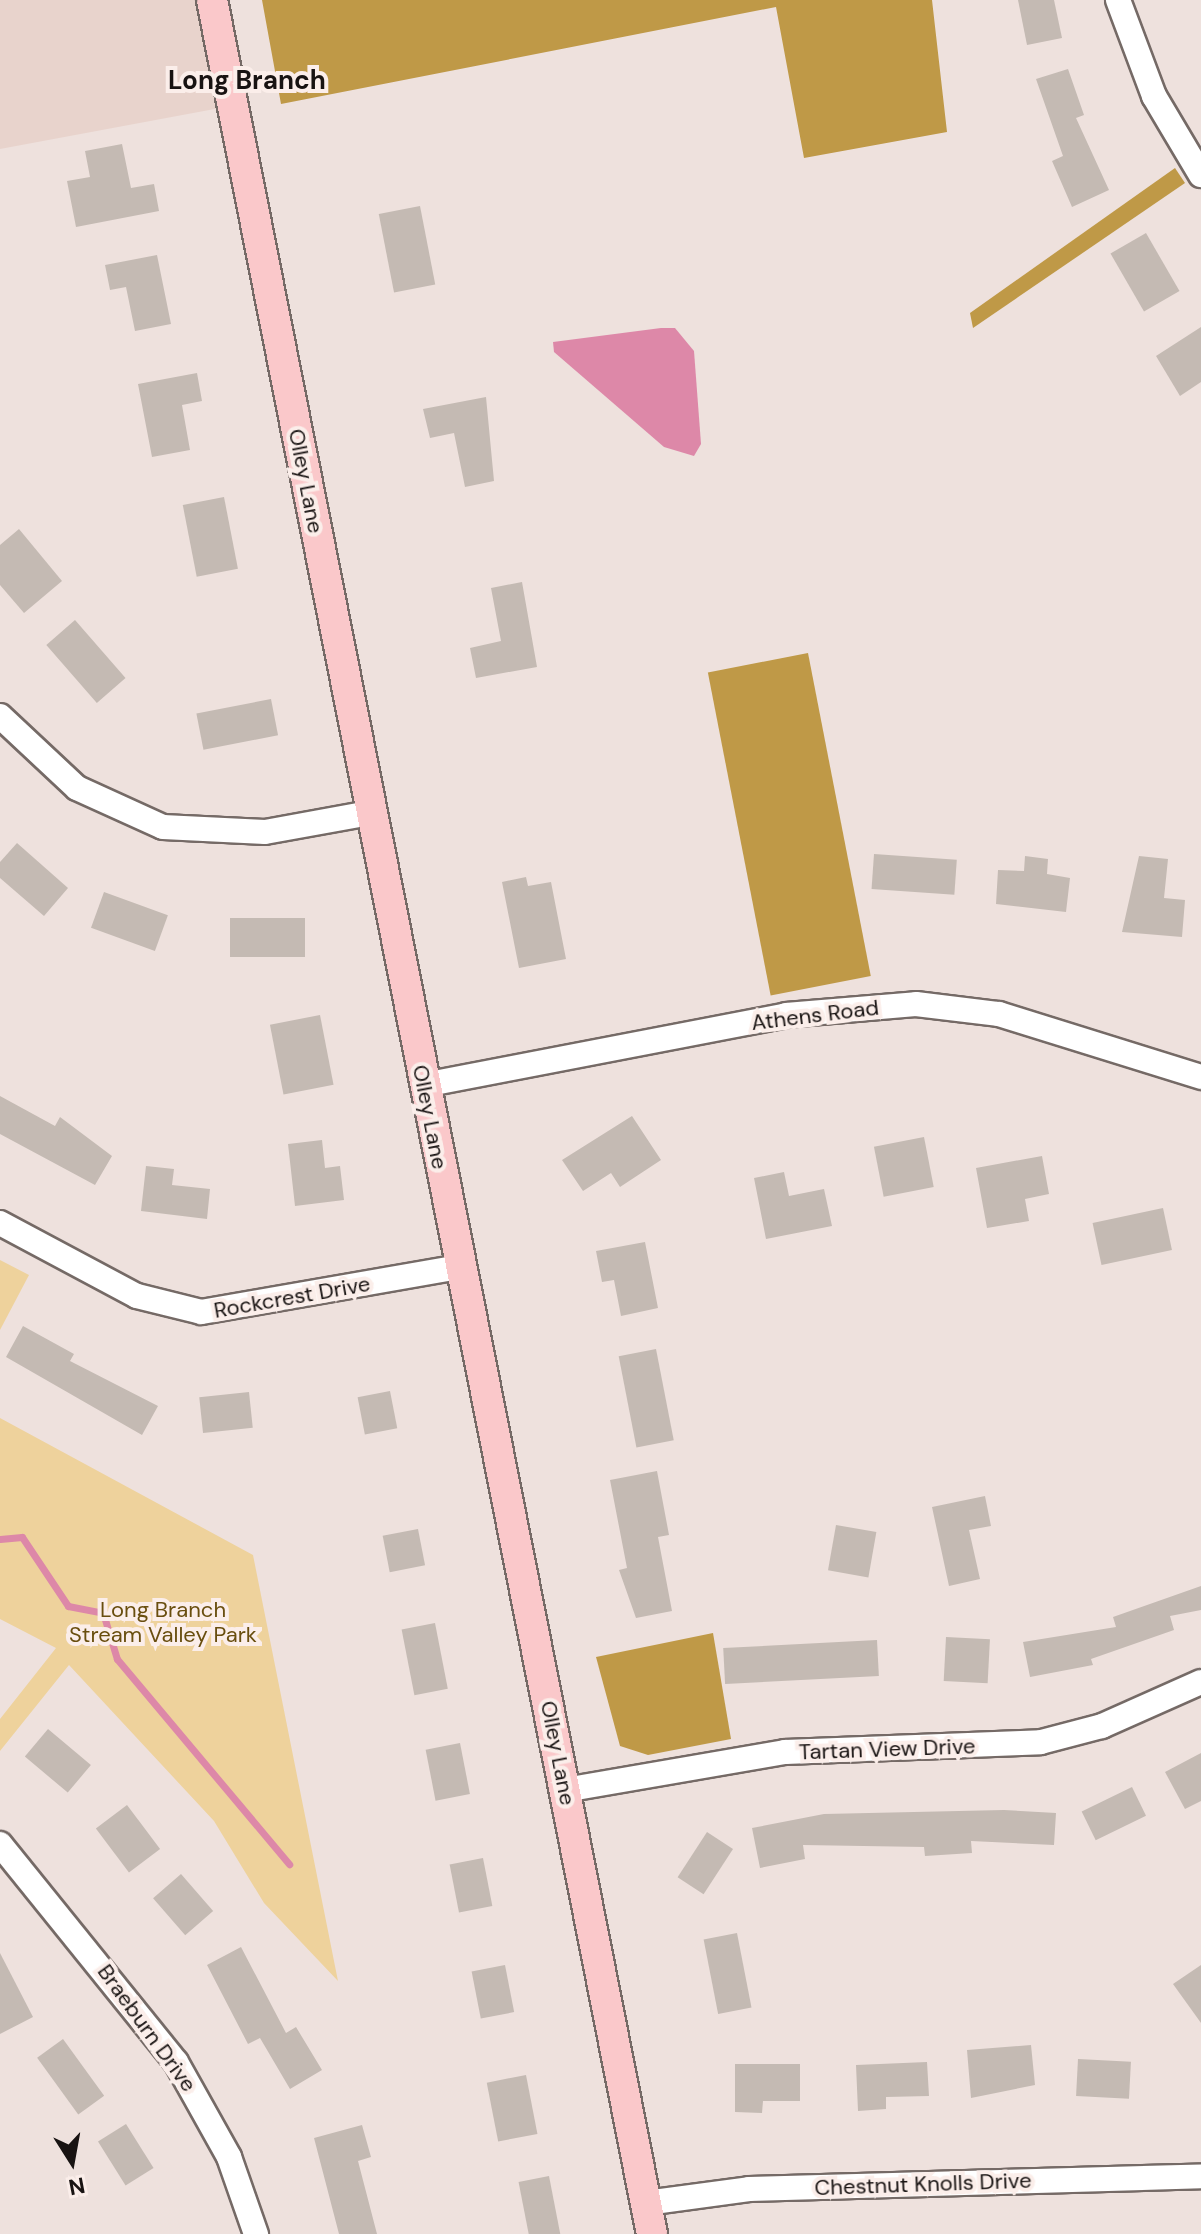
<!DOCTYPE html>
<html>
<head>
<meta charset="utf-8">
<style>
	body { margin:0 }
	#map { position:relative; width:1201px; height:2234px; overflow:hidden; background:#eee1dd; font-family:"DM Sans",sans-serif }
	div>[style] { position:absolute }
	.built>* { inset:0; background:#e8d3cc }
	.green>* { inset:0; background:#eed29c }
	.forest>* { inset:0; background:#bf9947; transform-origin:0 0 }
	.water>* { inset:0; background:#dd88a8 }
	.stream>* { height:7px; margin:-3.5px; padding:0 3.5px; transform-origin:3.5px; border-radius:3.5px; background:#dd88a8 }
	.building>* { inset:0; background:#c4bab3; transform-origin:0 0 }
	.roads { filter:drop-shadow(2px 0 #756a66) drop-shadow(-2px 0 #756a66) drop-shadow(0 2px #756a66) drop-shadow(0 -2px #756a66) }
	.minor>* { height:24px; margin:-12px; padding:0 12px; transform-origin:12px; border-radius:12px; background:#fff }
	.major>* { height:30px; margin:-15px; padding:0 15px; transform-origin:15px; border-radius:15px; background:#fac8ca }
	span { translate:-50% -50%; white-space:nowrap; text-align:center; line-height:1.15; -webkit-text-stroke:8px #fbeeea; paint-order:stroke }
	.street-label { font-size:22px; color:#181312 }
	.park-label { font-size:22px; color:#694e0f }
	.quarter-label { font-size:26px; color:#181312; font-weight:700 }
	.north { position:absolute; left:32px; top:2122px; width:80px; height:80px; -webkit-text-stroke:6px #fbeeea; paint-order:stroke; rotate:169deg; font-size:22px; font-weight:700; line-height:32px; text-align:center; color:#181312 }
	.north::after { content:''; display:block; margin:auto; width:28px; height:36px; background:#181312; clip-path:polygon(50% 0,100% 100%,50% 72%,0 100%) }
</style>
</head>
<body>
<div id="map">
	<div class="built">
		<i style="clip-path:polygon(0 0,199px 0,220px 108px,0 149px)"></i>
	</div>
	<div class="green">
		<i style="clip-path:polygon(0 1260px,29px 1275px,0 1330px)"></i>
		<i style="clip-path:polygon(0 1418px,253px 1555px,338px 1981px,264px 1903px,214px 1821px,69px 1665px,0 1751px,0 1719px,56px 1648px,0 1619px)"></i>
	</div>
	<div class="forest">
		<i style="clip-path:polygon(262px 0,932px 0,947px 132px,804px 158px,776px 7px,281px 104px)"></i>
		<i style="clip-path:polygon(1175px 168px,1185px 183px,973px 328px,970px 313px)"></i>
		<i style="left:808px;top:653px;width:329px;height:102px;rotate:79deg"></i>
		<i style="clip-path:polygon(713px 1633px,731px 1739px,648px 1755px,620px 1746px,596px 1657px)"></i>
	</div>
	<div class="water">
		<i style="clip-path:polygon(661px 328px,675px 328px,694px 351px,701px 444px,694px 456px,664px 447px,554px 352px,553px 342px)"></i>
	</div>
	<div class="stream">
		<i style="left:0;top:1539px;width:22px;rotate:-5deg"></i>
		<i style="left:22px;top:1537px;width:83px;rotate:56.3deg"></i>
		<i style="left:68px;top:1606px;width:36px;rotate:11deg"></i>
		<i style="left:103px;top:1613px;width:48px;rotate:73.1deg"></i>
		<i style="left:117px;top:1659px;width:268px;rotate:50deg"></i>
	</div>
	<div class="building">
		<i style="clip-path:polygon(1018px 0,1054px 0,1062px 38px,1027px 45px)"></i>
		<i style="clip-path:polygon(1068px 69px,1084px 115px,1076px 118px,1109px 190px,1072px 207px,1052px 161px,1063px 156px,1036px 79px)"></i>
		<i style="clip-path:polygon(122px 144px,131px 188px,154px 184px,159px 211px,76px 227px,67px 181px,90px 177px,85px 151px)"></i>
		<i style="left:420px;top:206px;width:80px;height:42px;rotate:79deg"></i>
		<i style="left:1146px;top:233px;width:67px;height:41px;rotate:60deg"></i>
		<i style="clip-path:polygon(157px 255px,171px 324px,135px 331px,126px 287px,110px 290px,105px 265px)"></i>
		<i style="clip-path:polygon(1201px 327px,1201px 382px,1180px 396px,1156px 356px)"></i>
		<i style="clip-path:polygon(197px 373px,202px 401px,182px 405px,190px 450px,152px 457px,138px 384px)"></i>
		<i style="clip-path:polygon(486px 397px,494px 481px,465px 487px,454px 433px,430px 438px,423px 409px)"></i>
		<i style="left:224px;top:497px;width:73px;height:42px;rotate:79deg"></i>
		<i style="clip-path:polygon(19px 529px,62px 581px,24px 613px,0 585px,0 545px)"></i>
		<i style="clip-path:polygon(522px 582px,537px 667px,476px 678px,470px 648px,501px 641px,491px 588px)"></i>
		<i style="left:75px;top:620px;width:77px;height:38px;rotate:49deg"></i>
		<i style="left:271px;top:699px;width:37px;height:76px;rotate:79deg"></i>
		<i style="clip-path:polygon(17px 843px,68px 888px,44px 916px,0 878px,0 862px)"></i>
		<i style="left:874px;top:854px;width:83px;height:35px;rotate:4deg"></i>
		<i style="clip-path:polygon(1025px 856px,1048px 859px,1047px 874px,1070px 878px,1066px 912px,996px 904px,998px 870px,1024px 871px)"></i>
		<i style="clip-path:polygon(1139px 856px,1168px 859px,1164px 898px,1185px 900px,1182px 937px,1122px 932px)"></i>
		<i style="clip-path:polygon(526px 877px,528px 886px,551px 882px,566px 959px,519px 968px,502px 882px)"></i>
		<i style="left:104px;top:892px;width:68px;height:38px;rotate:20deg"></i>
		<i style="left:230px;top:918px;width:75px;height:39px"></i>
		<i style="left:320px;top:1015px;width:71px;height:51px;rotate:79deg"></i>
		<i style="clip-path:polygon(0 1096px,55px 1126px,60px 1117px,112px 1156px,95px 1185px,0 1134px)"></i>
		<i style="clip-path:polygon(632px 1116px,661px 1160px,620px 1187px,611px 1173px,583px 1191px,562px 1160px)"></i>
		<i style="left:924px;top:1137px;width:51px;height:51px;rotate:79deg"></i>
		<i style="clip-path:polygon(322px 1140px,325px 1168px,340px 1166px,344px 1200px,295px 1206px,288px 1144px)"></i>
		<i style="clip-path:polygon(1042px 1156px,1049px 1194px,1025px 1199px,1029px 1221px,987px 1228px,976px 1168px)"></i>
		<i style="clip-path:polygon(146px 1166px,174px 1169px,172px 1185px,210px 1189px,207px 1219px,141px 1211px)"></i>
		<i style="clip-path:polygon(784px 1172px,789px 1196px,824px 1189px,832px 1226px,766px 1239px,754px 1178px)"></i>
		<i style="left:1163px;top:1208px;width:43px;height:72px;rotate:78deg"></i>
		<i style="clip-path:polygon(645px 1242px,658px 1308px,621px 1316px,614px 1280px,602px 1282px,596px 1251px)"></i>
		<i style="clip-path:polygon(23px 1326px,74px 1354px,70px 1361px,158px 1406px,142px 1435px,6px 1357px)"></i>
		<i style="left:656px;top:1349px;width:93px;height:38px;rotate:79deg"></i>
		<i style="left:390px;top:1391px;width:38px;height:33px;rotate:79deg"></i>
		<i style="left:249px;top:1392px;width:36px;height:50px;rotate:84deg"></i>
		<i style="clip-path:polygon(657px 1471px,669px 1535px,658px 1537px,672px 1611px,636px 1618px,619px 1570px,627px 1568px,610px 1480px)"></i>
		<i style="clip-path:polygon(985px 1496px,991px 1526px,969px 1530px,980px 1579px,949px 1586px,932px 1507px)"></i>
		<i style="left:836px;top:1525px;width:41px;height:46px;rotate:10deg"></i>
		<i style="left:418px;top:1529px;width:37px;height:36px;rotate:79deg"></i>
		<i style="clip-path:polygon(1201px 1586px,1201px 1610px,1170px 1616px,1174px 1630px,1091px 1659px,1093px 1665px,1030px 1677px,1023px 1642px,1116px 1627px,1113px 1617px)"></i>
		<i style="left:435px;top:1623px;width:67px;height:34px;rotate:79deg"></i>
		<i style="left:946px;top:1637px;width:44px;height:44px;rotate:3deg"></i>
		<i style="left:877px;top:1640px;width:36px;height:154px;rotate:87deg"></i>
		<i style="left:48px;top:1729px;width:56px;height:36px;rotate:40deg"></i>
		<i style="left:460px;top:1743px;width:52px;height:35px;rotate:79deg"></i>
		<i style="clip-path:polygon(1201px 1753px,1201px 1801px,1185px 1809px,1165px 1772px)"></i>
		<i style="left:1132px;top:1787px;width:32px;height:56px;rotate:64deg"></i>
		<i style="left:127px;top:1805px;width:55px;height:39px;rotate:53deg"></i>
		<i style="clip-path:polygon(1004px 1810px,1056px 1813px,1054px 1845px,971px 1841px,972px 1853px,925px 1856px,924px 1847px,803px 1845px,805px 1859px,760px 1868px,752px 1828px,824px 1814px)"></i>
		<i style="left:707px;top:1832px;width:31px;height:54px;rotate:33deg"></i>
		<i style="left:483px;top:1858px;width:49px;height:34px;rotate:79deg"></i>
		<i style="left:181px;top:1874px;width:49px;height:37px;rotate:49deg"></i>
		<i style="left:737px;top:1933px;width:76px;height:34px;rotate:79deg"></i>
		<i style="clip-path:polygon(241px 1947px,286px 2033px,296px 2027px,322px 2070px,290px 2089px,260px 2038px,248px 2044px,207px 1965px)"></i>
		<i style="clip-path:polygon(0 1953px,33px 2017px,0 2034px)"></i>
		<i style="left:505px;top:1965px;width:48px;height:34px;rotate:79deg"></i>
		<i style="clip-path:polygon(1201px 1965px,1201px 2023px,1173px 1984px)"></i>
		<i style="left:63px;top:2039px;width:70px;height:32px;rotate:54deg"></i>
		<i style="clip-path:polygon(1031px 2045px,1035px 2085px,971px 2098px,967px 2050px)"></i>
		<i style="left:1078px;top:2059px;width:53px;height:37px;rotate:3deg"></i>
		<i style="clip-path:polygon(927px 2062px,929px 2096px,886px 2097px,886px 2109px,858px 2111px,856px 2065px)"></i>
		<i style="clip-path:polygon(735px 2064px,800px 2064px,800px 2101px,763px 2101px,762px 2113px,735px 2112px)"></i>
		<i style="left:526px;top:2075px;width:60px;height:40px;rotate:79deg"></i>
		<i style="left:126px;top:2124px;width:52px;height:33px;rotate:58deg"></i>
		<i style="clip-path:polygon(362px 2125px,371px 2157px,358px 2161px,377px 2234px,339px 2234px,314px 2138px)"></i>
		<i style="left:549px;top:2176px;width:59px;height:31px;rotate:79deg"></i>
	</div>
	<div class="roads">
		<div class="minor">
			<i style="left:1118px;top:0;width:103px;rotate:69.4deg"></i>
			<i style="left:1154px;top:96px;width:92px;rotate:59.3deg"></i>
			<i style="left:0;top:716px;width:105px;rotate:43.1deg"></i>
			<i style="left:77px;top:788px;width:94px;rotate:24.4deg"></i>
			<i style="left:163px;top:827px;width:102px;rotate:2.8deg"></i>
			<i style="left:265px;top:832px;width:107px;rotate:-10.3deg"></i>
			<i style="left:424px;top:1085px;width:369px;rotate:-10.9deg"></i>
			<i style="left:786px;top:1015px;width:130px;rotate:-4.8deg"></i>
			<i style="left:916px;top:1004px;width:84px;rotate:6.9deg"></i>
			<i style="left:999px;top:1014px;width:212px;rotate:17.3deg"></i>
			<i style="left:0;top:1223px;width:155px;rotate:28.1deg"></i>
			<i style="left:137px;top:1296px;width:66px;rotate:14deg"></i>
			<i style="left:201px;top:1312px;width:263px;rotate:-9.9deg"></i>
			<i style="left:565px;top:1790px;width:223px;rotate:-9.8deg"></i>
			<i style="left:785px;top:1752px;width:256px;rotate:-2.2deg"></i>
			<i style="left:1041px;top:1742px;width:63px;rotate:-14.7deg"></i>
			<i style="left:1102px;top:1726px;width:108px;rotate:-24deg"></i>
			<i style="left:0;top:1844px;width:280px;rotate:51.1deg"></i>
			<i style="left:176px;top:2062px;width:109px;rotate:60.8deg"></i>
			<i style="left:229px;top:2157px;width:82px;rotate:70.7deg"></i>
			<i style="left:646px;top:2203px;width:104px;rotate:-7.7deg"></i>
			<i style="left:749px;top:2189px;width:452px;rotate:-1.6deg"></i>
		</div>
		<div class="major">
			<i style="left:212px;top:0;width:2277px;rotate:78.86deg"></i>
		</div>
	</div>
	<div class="street-label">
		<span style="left:306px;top:481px;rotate:79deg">Olley Lane</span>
		<span style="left:815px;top:1015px;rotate:-7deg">Athens Road</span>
		<span style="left:430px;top:1117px;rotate:79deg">Olley Lane</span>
		<span style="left:292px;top:1297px;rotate:-10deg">Rockcrest Drive</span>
		<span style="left:887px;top:1749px;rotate:-2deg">Tartan View Drive</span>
		<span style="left:558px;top:1753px;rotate:79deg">Olley Lane</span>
		<span style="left:147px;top:2028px;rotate:54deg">Braeburn Drive</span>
		<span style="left:923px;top:2184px;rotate:-2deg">Chestnut Knolls Drive</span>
	</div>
	<div class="park-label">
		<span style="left:163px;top:1622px">Long Branch<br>Stream Valley Park</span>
	</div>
	<div class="quarter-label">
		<span style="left:247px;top:81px">Long Branch</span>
	</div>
	<div class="north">N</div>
</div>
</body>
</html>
